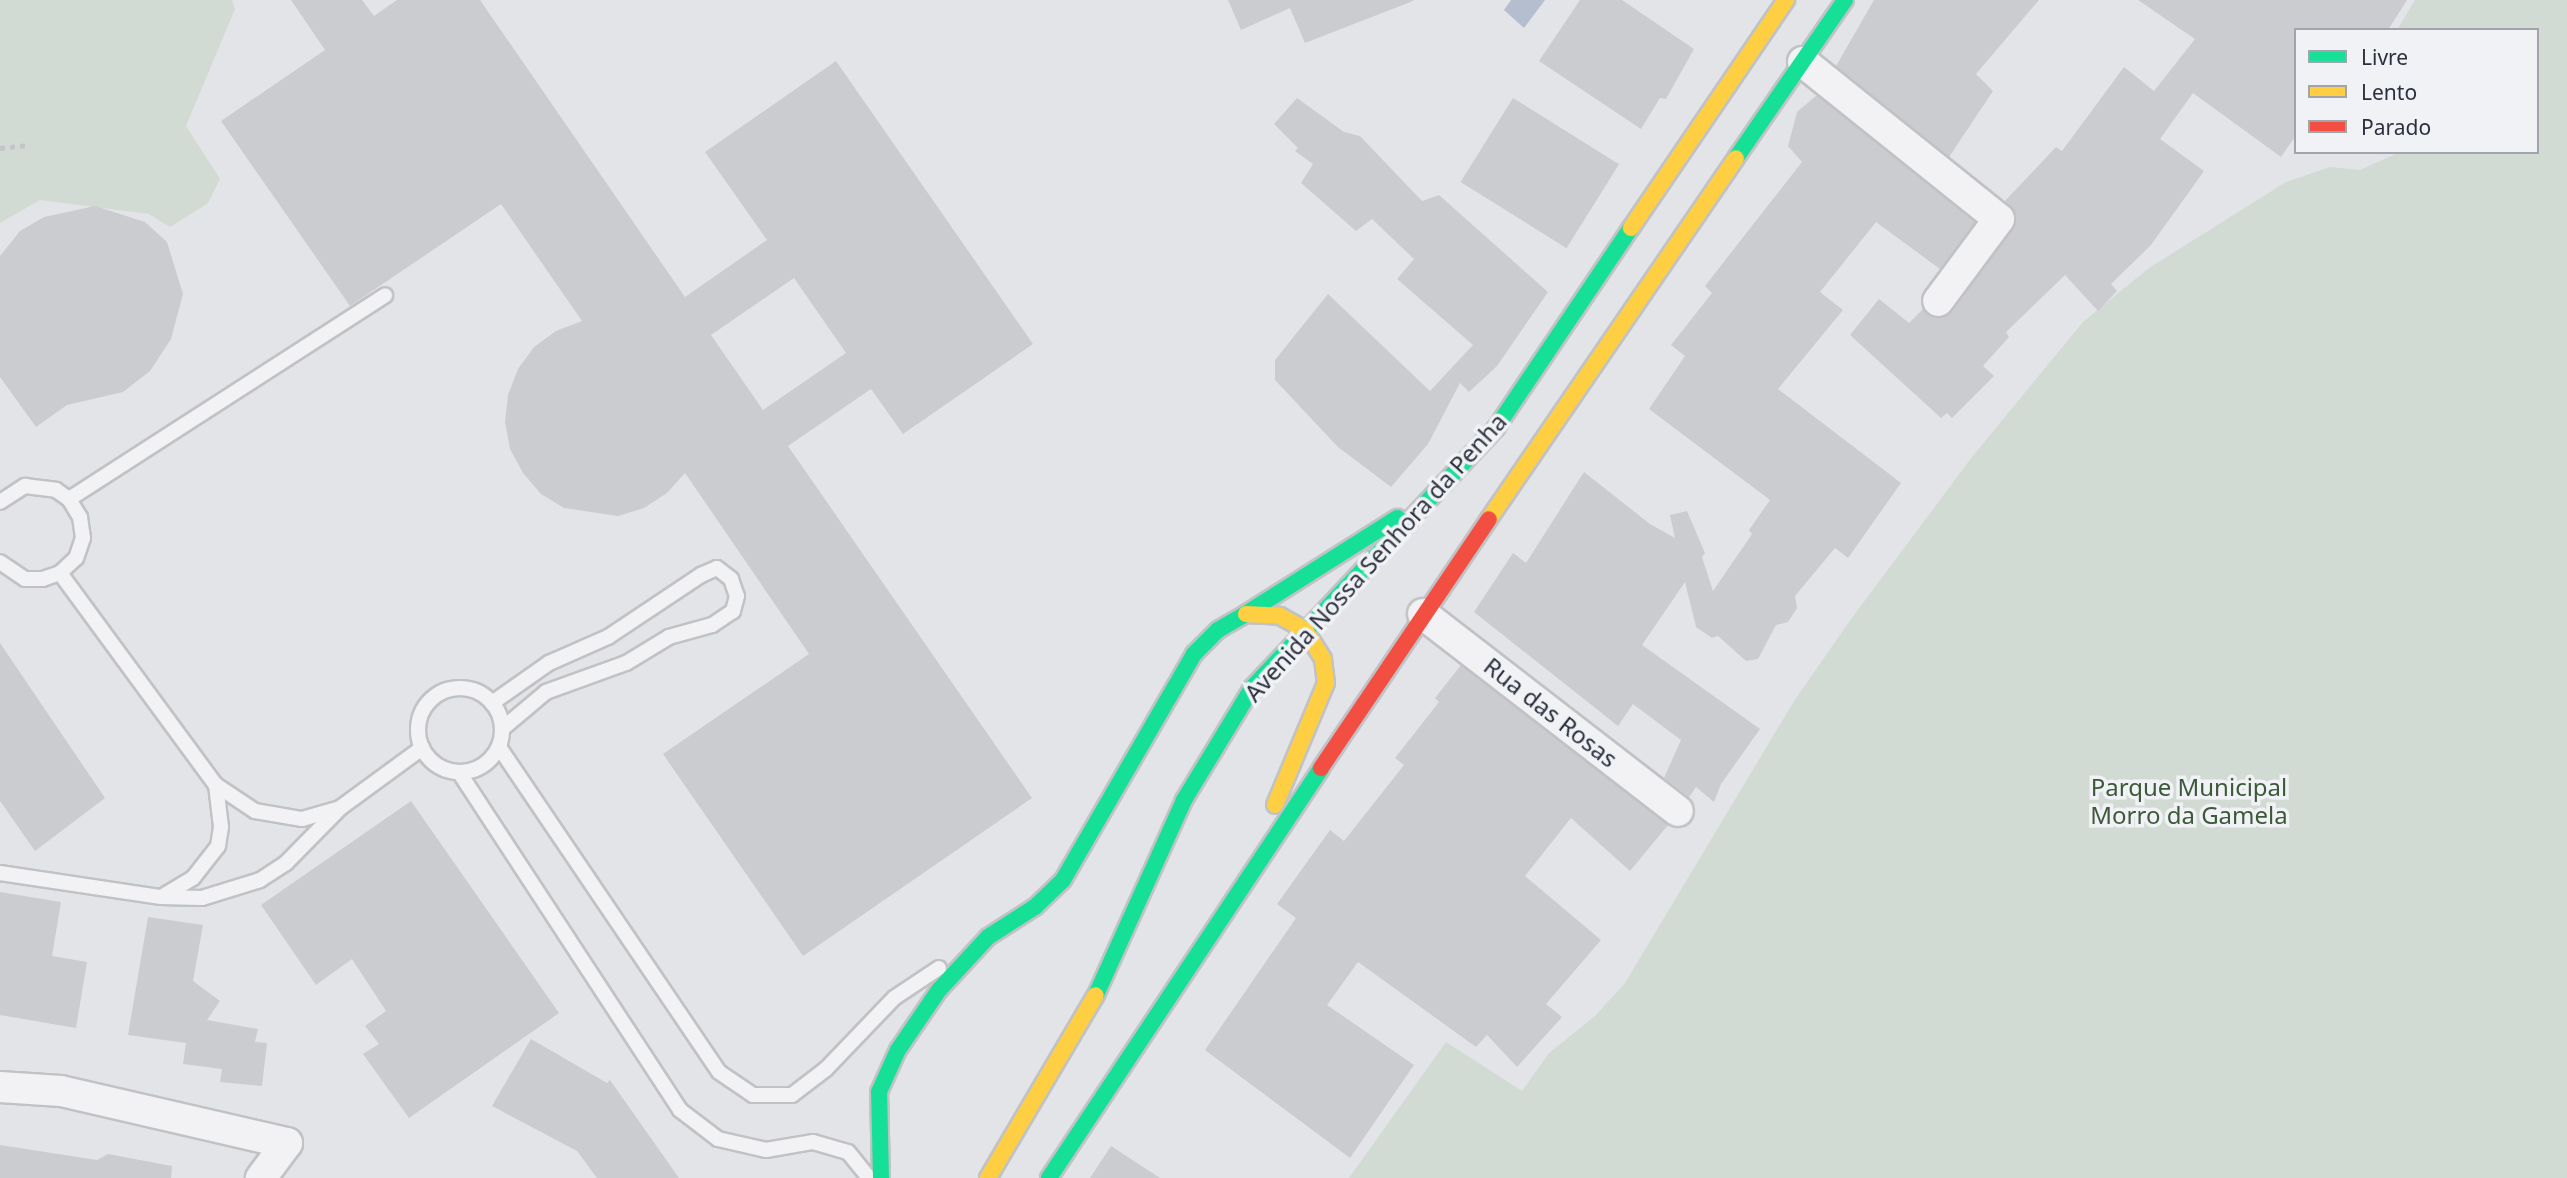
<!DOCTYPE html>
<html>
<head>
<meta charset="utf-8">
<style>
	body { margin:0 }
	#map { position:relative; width:2567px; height:1178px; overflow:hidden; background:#e3e4e7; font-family:"Noto Sans",sans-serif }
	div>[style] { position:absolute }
	.green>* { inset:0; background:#d2dad4 }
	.water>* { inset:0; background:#b5bece }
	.building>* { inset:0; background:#cbcccf; transform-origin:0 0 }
	.path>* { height:4.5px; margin-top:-2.25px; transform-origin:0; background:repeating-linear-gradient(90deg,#c3c5c7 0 5px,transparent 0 10px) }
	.roads { filter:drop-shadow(2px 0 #c1c2c5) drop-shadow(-2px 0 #c1c2c5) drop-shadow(0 2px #c1c2c5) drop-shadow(0 -2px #c1c2c5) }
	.lane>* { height:14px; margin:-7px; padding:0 7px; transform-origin:7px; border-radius:7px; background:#f2f2f4 }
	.lane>.ring { margin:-7px; padding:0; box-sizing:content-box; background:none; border:14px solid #f2f2f4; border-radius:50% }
	.street>* { height:30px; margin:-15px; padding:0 15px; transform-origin:15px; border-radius:15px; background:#f2f2f4 }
	.fast>* { height:16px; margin:-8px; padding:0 8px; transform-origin:8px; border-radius:8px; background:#16e098 }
	.slow>* { height:16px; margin:-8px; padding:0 8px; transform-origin:8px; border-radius:8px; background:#ffcf43 }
	.jam>* { height:16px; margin:-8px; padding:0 8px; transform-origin:8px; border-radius:8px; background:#f24e42 }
	span { translate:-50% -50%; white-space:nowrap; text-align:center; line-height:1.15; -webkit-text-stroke:7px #f1f2f6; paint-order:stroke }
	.street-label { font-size:24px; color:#2c303e }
	.park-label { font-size:24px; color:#3c593a }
	.legend { position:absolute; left:2294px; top:28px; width:245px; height:126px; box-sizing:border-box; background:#f1f2f6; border:2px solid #a2a4ac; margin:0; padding:9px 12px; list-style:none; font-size:21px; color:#2c303e }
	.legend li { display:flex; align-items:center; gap:14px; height:35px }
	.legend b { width:35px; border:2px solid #a2a4ac }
</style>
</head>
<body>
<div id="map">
	<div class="green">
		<i style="clip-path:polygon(0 0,232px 0,235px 9px,186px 126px,220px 179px,208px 203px,170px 227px,149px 214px,40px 200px,0 223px)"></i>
		<i style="clip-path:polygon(2415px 0,2567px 0,2567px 1178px,1349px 1178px,1446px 1042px,1522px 1091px,1549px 1053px,1595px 1016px,1625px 983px,1794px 701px,1851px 619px,1972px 457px,2083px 322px,2149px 268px,2286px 182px,2330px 167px,2360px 170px,2400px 152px,2537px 152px,2537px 30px,2397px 30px)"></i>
	</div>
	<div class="water">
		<i style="clip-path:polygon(1511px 0,1545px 0,1524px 28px,1504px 10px)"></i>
	</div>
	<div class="building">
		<i style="clip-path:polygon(evenodd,291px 0,362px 0,374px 16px,397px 0,480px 0,685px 297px,767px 240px,705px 152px,836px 61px,1033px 344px,903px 434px,871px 389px,788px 446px,1032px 798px,803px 956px,663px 754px,809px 654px,685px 473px,667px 493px,644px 508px,618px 516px,564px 508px,541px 494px,523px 473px,510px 449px,505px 422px,508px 395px,518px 369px,534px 347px,556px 331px,582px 321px,501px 204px,350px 306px,221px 121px,325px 50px,291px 0,794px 278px,846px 353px,763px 410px,711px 335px,794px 278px)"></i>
		<i style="clip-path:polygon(1228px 0,1413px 0,1413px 1px,1305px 43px,1290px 8px,1241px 30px)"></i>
		<i style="clip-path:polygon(1580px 0,1622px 0,1694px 49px,1666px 99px,1660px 98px,1641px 129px,1539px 61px)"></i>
		<i style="clip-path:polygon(1874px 0,2039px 0,1976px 74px,1993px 91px,1949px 157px,1836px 66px)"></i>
		<i style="clip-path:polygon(2138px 0,2407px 0,2388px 30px,2296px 30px,2296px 135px,2281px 157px,2193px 93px,2160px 139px,2204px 171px,2151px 245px,2111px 284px,2117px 291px,2098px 311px,2065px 275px,2006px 332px,2009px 337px,1983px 366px,1994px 376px,1952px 418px,1947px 413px,1941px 418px,1850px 335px,1879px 299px,1909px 323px,1923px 309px,1937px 318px,1952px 312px,2013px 229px,2015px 213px,2005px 201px,2056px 147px,2062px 151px,2124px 67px,2154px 91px,2195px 39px)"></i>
		<i style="clip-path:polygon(1817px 95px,1975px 222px,1940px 269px,1876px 222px,1820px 292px,1843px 310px,1778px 389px,1901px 483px,1848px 558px,1835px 548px,1795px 596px,1797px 608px,1788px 622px,1776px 625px,1758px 659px,1746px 661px,1718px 636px,1712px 638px,1696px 627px,1685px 582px,1642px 645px,1760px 729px,1721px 784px,1714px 802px,1696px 787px,1689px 797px,1664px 778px,1681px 740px,1633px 704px,1618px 726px,1474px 612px,1513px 553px,1526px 563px,1584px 472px,1650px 524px,1675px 538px,1670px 515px,1687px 511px,1705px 553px,1702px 557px,1713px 591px,1752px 534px,1749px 530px,1770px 500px,1649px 409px,1685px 356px,1671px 345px,1712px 293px,1705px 286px,1802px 162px,1788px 146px,1797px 112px)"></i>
		<i style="clip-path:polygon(1297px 98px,1344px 132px,1360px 136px,1422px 201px,1439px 195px,1548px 292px,1497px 366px,1469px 392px,1460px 383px,1428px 444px,1391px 487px,1338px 447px,1275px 380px,1275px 360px,1328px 294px,1430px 391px,1473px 345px,1397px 279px,1414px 259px,1372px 219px,1356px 231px,1301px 183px,1313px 164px,1295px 151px,1298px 148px,1274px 124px)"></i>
		<i style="left:1513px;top:98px;width:125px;height:99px;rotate:32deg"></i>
		<i style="clip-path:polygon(95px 206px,145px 222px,167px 242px,183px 294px,171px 339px,150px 371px,123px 392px,67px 405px,36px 427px,0 377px,0 256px,20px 231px,44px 217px)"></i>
		<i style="clip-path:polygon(0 643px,105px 798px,35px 851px,0 801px)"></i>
		<i style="clip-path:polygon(1461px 665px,1668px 825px,1630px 871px,1571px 818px,1525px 876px,1601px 940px,1546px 1004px,1562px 1017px,1517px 1067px,1487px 1035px,1476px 1047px,1358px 962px,1327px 1005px,1414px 1065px,1350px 1158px,1205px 1050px,1296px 918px,1277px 904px,1330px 830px,1344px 841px,1404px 765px,1395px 758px,1439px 702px,1435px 698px)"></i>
		<i style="clip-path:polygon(411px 801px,559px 1013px,409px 1118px,363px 1054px,379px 1044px,365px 1026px,386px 1011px,352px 959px,316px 985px,261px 905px)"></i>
		<i style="clip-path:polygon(0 892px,61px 902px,52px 956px,87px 962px,76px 1028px,0 1015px)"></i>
		<i style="clip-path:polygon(148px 917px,203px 925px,193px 981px,220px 1001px,207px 1020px,258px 1029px,255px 1042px,267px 1043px,262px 1086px,220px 1082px,222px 1069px,183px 1064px,186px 1043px,128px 1035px)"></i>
		<i style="clip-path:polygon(531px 1039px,607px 1083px,610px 1080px,679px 1178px,597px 1178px,577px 1151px,492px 1106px)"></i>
		<i style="clip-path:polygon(0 1145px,97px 1160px,108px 1154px,172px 1166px,171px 1178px,0 1178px)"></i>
		<i style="clip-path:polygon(1111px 1146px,1160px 1178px,1090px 1178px)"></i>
	</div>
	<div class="path">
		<i style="left:0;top:148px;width:30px;rotate:-6deg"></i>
	</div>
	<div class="roads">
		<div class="lane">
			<i style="left:69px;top:499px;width:376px;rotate:-32.8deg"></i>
			<i style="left:0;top:502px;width:30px;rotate:-33deg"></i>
			<i style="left:25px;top:486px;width:31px;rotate:7deg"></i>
			<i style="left:56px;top:490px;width:16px;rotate:35deg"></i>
			<i style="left:69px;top:499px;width:21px;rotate:59deg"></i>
			<i style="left:80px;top:517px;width:21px;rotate:82deg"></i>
			<i style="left:83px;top:538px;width:21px;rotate:109deg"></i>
			<i style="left:76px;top:558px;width:22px;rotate:137deg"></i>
			<i style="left:60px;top:573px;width:18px;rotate:161deg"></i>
			<i style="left:43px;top:579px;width:18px;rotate:180deg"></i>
			<i style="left:25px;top:579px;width:30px;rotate:-146deg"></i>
			<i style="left:60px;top:573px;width:263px;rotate:53.7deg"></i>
			<i style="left:216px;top:785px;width:47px;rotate:33.7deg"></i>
			<i style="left:255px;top:811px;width:48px;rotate:9.7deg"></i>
			<i style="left:302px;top:819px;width:40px;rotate:-16deg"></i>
			<i style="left:340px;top:808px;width:102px;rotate:-36.2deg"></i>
			<i class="ring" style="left:418px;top:688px;width:70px;height:70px"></i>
			<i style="left:492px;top:703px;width:70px;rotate:-35.1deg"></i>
			<i style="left:549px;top:663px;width:64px;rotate:-23.8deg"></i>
			<i style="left:608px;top:637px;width:112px;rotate:-33.7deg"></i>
			<i style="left:701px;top:575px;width:17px;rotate:-24deg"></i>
			<i style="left:717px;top:568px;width:18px;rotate:38deg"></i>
			<i style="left:731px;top:579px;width:18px;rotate:71deg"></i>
			<i style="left:737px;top:596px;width:16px;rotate:105deg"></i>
			<i style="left:733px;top:611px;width:25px;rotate:146deg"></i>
			<i style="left:712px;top:625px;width:45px;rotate:164.4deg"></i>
			<i style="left:669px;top:637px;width:50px;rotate:148.8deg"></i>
			<i style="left:626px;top:663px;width:85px;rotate:160.1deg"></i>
			<i style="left:546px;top:692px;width:57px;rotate:139.9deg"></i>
			<i style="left:499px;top:747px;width:392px;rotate:55.9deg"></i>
			<i style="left:719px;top:1072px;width:41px;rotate:34.1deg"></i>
			<i style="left:753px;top:1095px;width:39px"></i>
			<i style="left:792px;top:1095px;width:43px;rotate:-37.4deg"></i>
			<i style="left:826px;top:1069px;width:98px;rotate:-46.2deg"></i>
			<i style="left:894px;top:998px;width:54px;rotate:-33.7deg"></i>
			<i style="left:459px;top:772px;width:404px;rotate:56.8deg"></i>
			<i style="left:680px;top:1110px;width:48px;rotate:37.3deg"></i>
			<i style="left:718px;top:1139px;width:49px;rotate:12.9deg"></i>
			<i style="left:766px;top:1150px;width:48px;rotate:-9.7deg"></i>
			<i style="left:813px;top:1142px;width:36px;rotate:16deg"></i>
			<i style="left:848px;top:1152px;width:33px;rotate:51deg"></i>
			<i style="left:0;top:873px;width:163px;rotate:8.5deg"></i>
			<i style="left:161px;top:897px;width:41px;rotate:1.4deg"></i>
			<i style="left:202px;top:898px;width:61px;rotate:-17.2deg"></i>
			<i style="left:260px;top:880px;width:31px;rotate:-33deg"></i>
			<i style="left:286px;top:863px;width:74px;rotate:-45.5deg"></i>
			<i style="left:163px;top:896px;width:35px;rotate:-31deg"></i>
			<i style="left:193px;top:878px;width:41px;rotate:-52deg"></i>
			<i style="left:218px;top:846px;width:19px;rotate:-81deg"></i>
			<i style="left:221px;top:827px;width:42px;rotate:-96.8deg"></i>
		</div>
		<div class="street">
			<i style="left:1803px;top:62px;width:251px;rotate:38.7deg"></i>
			<i style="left:1999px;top:219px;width:102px;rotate:126.6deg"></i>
			<i style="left:1423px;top:614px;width:322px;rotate:37.7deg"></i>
			<i style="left:0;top:1087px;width:61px;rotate:3.8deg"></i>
			<i style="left:61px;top:1091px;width:232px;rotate:13deg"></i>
			<i style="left:287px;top:1143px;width:44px;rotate:126.6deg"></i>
		</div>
		<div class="fast">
			<i style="left:1736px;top:158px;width:192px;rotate:-55.4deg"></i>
			<i style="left:1247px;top:613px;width:178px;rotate:-32.3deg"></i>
			<i style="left:1096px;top:995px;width:214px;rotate:-65.7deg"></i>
			<i style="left:1184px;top:800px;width:131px;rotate:-58.7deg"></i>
			<i style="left:1252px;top:688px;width:357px;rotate:-46.8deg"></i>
			<i style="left:1496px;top:428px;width:241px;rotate:-56deg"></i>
			<i style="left:881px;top:1178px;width:86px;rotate:-91.3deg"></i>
			<i style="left:879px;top:1092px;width:46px;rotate:-65.7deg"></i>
			<i style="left:898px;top:1050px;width:73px;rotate:-55.7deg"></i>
			<i style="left:939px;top:990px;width:72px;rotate:-47.2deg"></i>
			<i style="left:988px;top:937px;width:56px;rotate:-32.6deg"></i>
			<i style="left:1035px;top:907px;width:39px;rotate:-44deg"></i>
			<i style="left:1063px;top:880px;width:261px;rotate:-59.9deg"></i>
			<i style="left:1194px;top:654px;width:34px;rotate:-45deg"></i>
			<i style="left:1218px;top:630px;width:32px;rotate:-30deg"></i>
			<i style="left:1049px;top:1178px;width:492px;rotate:-56.4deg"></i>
		</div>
		<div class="slow">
			<i style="left:1631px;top:228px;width:276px;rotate:-55.8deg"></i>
			<i style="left:1489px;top:519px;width:437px;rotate:-55.6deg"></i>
			<i style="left:1246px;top:614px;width:34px;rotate:3deg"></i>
			<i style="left:1280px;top:616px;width:29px;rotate:29deg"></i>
			<i style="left:1305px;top:630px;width:34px;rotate:58deg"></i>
			<i style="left:1323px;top:659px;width:24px;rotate:83deg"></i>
			<i style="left:1326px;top:683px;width:132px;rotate:112.7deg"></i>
			<i style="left:988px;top:1178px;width:212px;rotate:-59.5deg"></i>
		</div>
		<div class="jam">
			<i style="left:1321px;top:768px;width:300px;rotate:-56deg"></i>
		</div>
	</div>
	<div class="street-label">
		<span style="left:1375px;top:557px;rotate:-48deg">Avenida Nossa Senhora da Penha</span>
		<span style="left:1551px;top:712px;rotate:38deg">Rua das Rosas</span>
	</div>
	<div class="park-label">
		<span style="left:2189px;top:801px">Parque Municipal<br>Morro da Gamela</span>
	</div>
	<ul class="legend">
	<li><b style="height:9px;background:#16e098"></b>Livre</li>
	<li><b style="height:9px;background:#ffcf43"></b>Lento</li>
	<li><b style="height:9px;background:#f24e42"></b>Parado</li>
	</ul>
</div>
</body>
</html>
